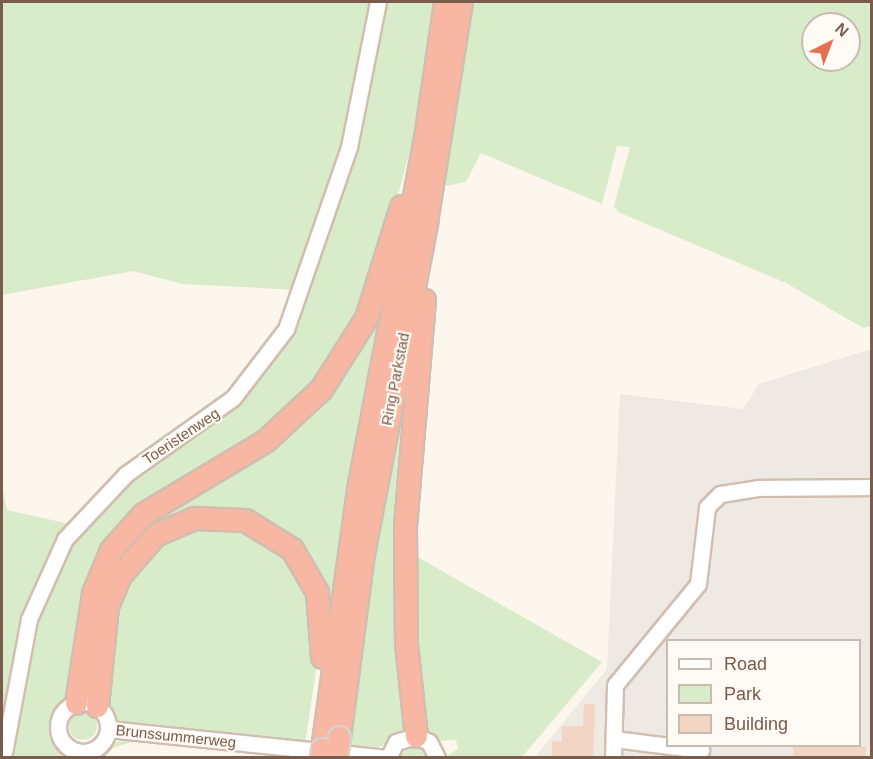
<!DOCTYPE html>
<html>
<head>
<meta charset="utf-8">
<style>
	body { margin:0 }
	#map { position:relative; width:873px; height:759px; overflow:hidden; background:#fdf6ec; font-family:Helvetica,sans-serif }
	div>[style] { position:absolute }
	.industrial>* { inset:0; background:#efe9e4 }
	.green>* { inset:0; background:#d8ecc9 }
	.round { border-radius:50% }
	.building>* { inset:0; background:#f3d5c3; transform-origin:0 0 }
	.roads { filter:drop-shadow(2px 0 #d1beb0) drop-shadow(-2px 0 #d1beb0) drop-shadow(0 2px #d1beb0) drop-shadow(0 -2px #d1beb0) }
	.minor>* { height:15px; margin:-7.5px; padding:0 7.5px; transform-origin:7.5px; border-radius:7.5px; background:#fff }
	.minor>.ring { margin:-7.5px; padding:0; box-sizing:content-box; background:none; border:15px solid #fff; border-radius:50% }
	.highway>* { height:21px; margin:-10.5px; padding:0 10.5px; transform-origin:10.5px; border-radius:10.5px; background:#f7b7a3 }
	.bridges { filter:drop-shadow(2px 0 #dad1cd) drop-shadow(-2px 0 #dad1cd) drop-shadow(0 2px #dad1cd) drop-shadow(0 -2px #dad1cd) }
	.highway-bridge>* { height:21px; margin:-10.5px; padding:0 10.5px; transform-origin:10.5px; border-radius:10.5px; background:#f7b7a3 }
	span { translate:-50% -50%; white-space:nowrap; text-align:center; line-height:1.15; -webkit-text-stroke:4.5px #fffaf3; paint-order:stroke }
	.street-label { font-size:15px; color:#7a5c4d }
	.frame { position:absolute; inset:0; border:3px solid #7a5c4d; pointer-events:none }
	.legend { position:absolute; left:666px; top:639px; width:195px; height:108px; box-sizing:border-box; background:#fffaf3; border:2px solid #cabbb1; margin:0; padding:8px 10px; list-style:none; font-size:18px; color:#7a5c4d }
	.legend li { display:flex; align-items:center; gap:12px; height:30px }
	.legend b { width:30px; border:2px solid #cabbb1 }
	.north { position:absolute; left:801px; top:12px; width:60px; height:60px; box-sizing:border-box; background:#fffaf3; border:2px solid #cabbb1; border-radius:50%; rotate:42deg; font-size:16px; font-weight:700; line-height:24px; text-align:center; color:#7a5c4d }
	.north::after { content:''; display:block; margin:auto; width:21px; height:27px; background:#e76f51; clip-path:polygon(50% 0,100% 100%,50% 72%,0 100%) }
</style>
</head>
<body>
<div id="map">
	<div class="industrial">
		<i style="clip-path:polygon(evenodd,871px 349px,871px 757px,534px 758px,607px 669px,620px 394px,743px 409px,759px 384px,871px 349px,668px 640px,860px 640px,860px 746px,668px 746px,668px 640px)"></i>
	</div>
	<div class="green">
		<i style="clip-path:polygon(2px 2px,434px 2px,416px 128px,372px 291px,300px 407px,122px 530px,71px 699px,54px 720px,54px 733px,68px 757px,8px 757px,34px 618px,64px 550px,114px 490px,222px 414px,298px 315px,325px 235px,298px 290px,182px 284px,133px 271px,2px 295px)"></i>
		<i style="clip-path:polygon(evenodd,473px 2px,871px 2px,871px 326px,863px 328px,786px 283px,618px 212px,614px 206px,630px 147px,617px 146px,602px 204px,481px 153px,466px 182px,445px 186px,473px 2px,813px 24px,849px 24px,849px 60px,813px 60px,813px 24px)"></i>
		<i style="clip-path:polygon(400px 220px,351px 464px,328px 644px,324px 617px,272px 529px,160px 527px,89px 638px,127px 534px,330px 384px)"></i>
		<i style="clip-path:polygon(417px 299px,408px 732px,379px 747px,347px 746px,354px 660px)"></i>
		<i style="clip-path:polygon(2px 485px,7px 510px,70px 524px,36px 586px,2px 738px)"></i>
		<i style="clip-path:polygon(176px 528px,257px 529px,306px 577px,318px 658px,305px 743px,147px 726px,119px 721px,106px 709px,103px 657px,120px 585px)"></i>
		<i style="clip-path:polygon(407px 551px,602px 662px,522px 757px,445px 757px,458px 749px,456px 740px,437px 741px,423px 732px)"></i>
		<i class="round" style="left:69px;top:712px;width:28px;height:28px"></i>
		<i style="clip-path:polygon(134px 741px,113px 748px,105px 757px,92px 757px,110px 742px)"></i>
		<i style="clip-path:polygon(411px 746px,420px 748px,426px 757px,399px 757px)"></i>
	</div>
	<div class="building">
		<i style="clip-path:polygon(584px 704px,595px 704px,593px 758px,552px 758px,552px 741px,562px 742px,562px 726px,583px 726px)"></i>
		<i style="left:793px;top:746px;width:73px;height:12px"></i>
	</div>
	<div class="roads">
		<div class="minor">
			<i class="ring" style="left:58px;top:702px;width:35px;height:35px"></i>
			<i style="left:108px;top:729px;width:281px;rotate:5.9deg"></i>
			<i style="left:614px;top:739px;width:88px;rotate:7.2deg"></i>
			<i style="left:3px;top:758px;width:141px;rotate:-79.4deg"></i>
			<i style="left:29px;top:619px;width:88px;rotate:-65.8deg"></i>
			<i style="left:65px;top:539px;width:89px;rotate:-46.8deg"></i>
			<i style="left:126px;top:474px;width:131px;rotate:-35.4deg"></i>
			<i style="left:233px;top:398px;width:87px;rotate:-52.5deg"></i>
			<i style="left:286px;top:329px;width:193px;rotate:-70.9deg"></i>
			<i style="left:349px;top:147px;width:148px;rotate:-78.7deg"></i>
			<i style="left:388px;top:758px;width:18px;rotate:-63deg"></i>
			<i style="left:396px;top:742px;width:21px;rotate:-17deg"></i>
			<i style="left:416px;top:736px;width:14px;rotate:25deg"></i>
			<i style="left:429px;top:742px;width:18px;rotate:63deg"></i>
			<i style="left:613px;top:758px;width:73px;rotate:-88.4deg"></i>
			<i style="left:615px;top:685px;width:131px;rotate:-50.6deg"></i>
			<i style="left:698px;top:584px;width:78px;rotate:-83.3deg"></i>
			<i style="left:707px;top:507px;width:18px;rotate:-45deg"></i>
			<i style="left:720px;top:494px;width:38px;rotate:-9deg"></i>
			<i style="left:758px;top:488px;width:114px;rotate:-0.5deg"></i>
		</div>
		<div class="highway">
			<i style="left:76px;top:703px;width:111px;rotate:-81.2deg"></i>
			<i style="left:93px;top:593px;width:47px;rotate:-67.3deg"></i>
			<i style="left:111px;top:550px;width:48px;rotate:-48.4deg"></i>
			<i style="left:143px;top:514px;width:142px;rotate:-30.9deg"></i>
			<i style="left:265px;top:441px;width:76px;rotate:-42.9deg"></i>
			<i style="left:321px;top:389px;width:84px;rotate:-57.6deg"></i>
			<i style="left:366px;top:318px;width:117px;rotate:-72.6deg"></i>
			<i style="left:97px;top:706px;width:100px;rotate:-84.3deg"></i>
			<i style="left:107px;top:606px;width:34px;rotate:-67deg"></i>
			<i style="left:120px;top:575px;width:53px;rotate:-48.8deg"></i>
			<i style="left:155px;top:535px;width:43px;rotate:-23.6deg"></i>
			<i style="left:194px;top:518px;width:51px;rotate:2.2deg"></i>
			<i style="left:245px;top:520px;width:55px;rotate:31.7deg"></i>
			<i style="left:292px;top:549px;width:50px;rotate:59.8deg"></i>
			<i style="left:317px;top:592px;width:65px;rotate:85.6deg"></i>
			<i style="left:416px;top:736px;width:93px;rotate:-96.2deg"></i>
			<i style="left:406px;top:644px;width:118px;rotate:-90.5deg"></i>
			<i style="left:405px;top:526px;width:227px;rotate:-85.2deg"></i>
			<i style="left:339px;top:737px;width:179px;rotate:-82.6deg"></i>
			<i style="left:362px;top:559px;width:343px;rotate:-79.2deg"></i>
			<i style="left:426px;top:222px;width:223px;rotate:-81deg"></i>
			<i style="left:322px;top:749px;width:262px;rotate:-82.1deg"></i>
			<i style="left:358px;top:489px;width:357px;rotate:-79.2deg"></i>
			<i style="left:425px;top:138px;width:137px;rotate:-81.6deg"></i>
		</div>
	</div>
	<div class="bridges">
		<div class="highway-bridge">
			<i style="left:321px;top:758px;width:9px;rotate:-84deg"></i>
			<i style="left:336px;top:758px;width:21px;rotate:-82deg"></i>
		</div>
	</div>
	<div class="street-label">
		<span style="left:395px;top:379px;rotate:-79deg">Ring Parkstad</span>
		<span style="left:181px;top:436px;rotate:-34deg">Toeristenweg</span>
		<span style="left:176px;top:736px;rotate:6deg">Brunssummerweg</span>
	</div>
	<div class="frame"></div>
	<ul class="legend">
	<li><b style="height:8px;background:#fff"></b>Road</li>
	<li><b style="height:16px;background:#d8ecc9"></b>Park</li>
	<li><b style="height:16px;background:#f3d5c3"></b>Building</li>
	</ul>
	<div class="north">N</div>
</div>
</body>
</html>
